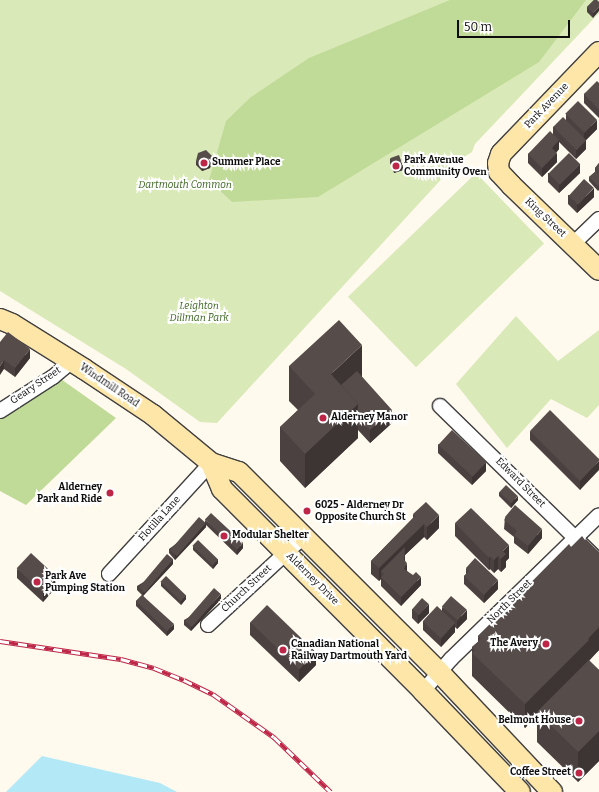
<!DOCTYPE html>
<html>
<head>
<meta charset="utf-8">
<style>
	body { margin:0 }
	#map { position:relative; width:599px; height:792px; overflow:hidden; background:#fff9ee; font-family:Bitter,serif }
	div>[style] { position:absolute }
	.green>* { inset:0; background:#dae9b8; transform-origin:0 0 }
	.forest>* { inset:0; background:#c0da97 }
	.water>* { inset:0; background:#b3e8f6 }
	.roads { filter:drop-shadow(1px 0 #404040) drop-shadow(-1px 0 #404040) drop-shadow(0 1px #404040) drop-shadow(0 -1px #404040) }
	.street>* { height:14px; margin:-7px; padding:0 7px; transform-origin:7px; border-radius:7px; background:#fff }
	.secondary>* { height:20px; margin:-10px; padding:0 10px; transform-origin:10px; border-radius:10px; background:#fee6a9 }
	.rail>* { height:4.5px; margin-top:-2.25px; transform-origin:0; background:repeating-linear-gradient(90deg,#fff 0 9px,#bd2647 0 18px); box-sizing:border-box; border-block:1px solid #bd2647 }
	.wall>* { inset:0; background:#4a4140 }
	.shaded-wall>* { inset:0; background:#3c3534 }
	.building>* { inset:0; background:#564c4a; transform-origin:0 0 }
	.dots>* { width:11px; height:11px; translate:-50% -50%; box-sizing:border-box; border:2px solid #fff; border-radius:50% }
	span { translate:-50% -50%; white-space:nowrap; text-align:center; line-height:1.15; -webkit-text-stroke:4px #fff; paint-order:stroke }
	.street-label { font-size:10px; color:#0d0d0d }
	.poi-label { font-size:10px; color:#0d0d0d; font-weight:700 }
	.left { translate:0 -50%; text-align:left }
	.right { translate:-100% -50%; text-align:right }
	.park-label { font-size:10px; color:#39651e; font-style:italic }
	.scale { position:absolute; left:457px; top:20px; width:113px; height:18px; box-sizing:border-box; border:2px solid #0d0d0d; border-top:0; padding-left:5px; font-size:12px; line-height:14px; white-space:nowrap; color:#0d0d0d; -webkit-text-stroke:3px #fff; paint-order:stroke }
</style>
</head>
<body>
<div id="map">
	<div class="green">
		<i style="clip-path:polygon(0 0,599px 0,599px 13px,475px 144px,472px 152px,459px 160px,217px 423px,200px 422px,126px 369px,0 291px)"></i>
		<i style="left:476px;top:173px;width:98px;height:178px;rotate:46deg"></i>
		<i style="clip-path:polygon(516px 316px,558px 361px,599px 330px,599px 405px,587px 418px,551px 399px,507px 448px,456px 384px)"></i>
	</div>
	<div class="forest">
		<i style="clip-path:polygon(450px 0,586px 0,539px 62px,318px 197px,232px 202px,209px 180px,226px 121px,251px 97px,309px 58px)"></i>
		<i style="clip-path:polygon(58px 377px,116px 418px,26px 505px,0 491px,0 416px)"></i>
	</div>
	<div class="water">
		<i style="clip-path:polygon(42px 756px,160px 783px,177px 792px,6px 792px)"></i>
	</div>
	<div class="roads">
		<div class="street">
			<i style="left:573px;top:244px;width:36px;rotate:-44deg"></i>
			<i style="left:440px;top:406px;width:222px;rotate:44.3deg"></i>
			<i style="left:0;top:411px;width:63px;rotate:-32.7deg"></i>
			<i style="left:53px;top:377px;width:25px;rotate:-40deg"></i>
			<i style="left:109px;top:574px;width:151px;rotate:-47.4deg"></i>
			<i style="left:208px;top:625px;width:131px;rotate:-42.8deg"></i>
			<i style="left:423px;top:691px;width:43px;rotate:-48.8deg"></i>
			<i style="left:451px;top:659px;width:206px;rotate:-44.2deg"></i>
		</div>
		<div class="secondary">
			<i style="left:599px;top:52px;width:141px;rotate:133.9deg"></i>
			<i style="left:501px;top:154px;width:9px;rotate:108deg"></i>
			<i style="left:498px;top:163px;width:9px;rotate:84deg"></i>
			<i style="left:499px;top:172px;width:18px;rotate:47deg"></i>
			<i style="left:511px;top:185px;width:122px;rotate:44deg"></i>
			<i style="left:0;top:319px;width:13px;rotate:23deg"></i>
			<i style="left:12px;top:324px;width:85px;rotate:32deg"></i>
			<i style="left:84px;top:369px;width:83px;rotate:33.7deg"></i>
			<i style="left:153px;top:415px;width:75px;rotate:39.6deg"></i>
			<i style="left:211px;top:463px;width:29px;rotate:18deg"></i>
			<i style="left:239px;top:472px;width:283px;rotate:45deg"></i>
			<i style="left:439px;top:672px;width:165px;rotate:46.7deg"></i>
			<i style="left:211px;top:463px;width:28px;rotate:67deg"></i>
			<i style="left:222px;top:489px;width:285px;rotate:45.1deg"></i>
			<i style="left:423px;top:691px;width:140px;rotate:46.2deg"></i>
		</div>
	</div>
	<div class="rail">
		<i style="left:0;top:641px;width:122px;rotate:8.5deg"></i>
		<i style="left:121px;top:659px;width:34px;rotate:15deg"></i>
		<i style="left:154px;top:668px;width:32px;rotate:22deg"></i>
		<i style="left:184px;top:680px;width:32px;rotate:26deg"></i>
		<i style="left:213px;top:694px;width:75px;rotate:35.2deg"></i>
		<i style="left:274px;top:737px;width:79px;rotate:44deg"></i>
	</div>
	<div class="wall">
		<i style="clip-path:polygon(594px 0,593px 18px,587px 12px,587px 7px)"></i>
		<i style="clip-path:polygon(599px 83px,599px 118px,584px 103px,584px 94px)"></i>
		<i style="clip-path:polygon(566px 114px,597px 129px,586px 140px,586px 149px,576px 159px,559px 142px,559px 149px,556px 153px,557px 162px,542px 177px,528px 163px,528px 154px,553px 134px,553px 127px,566px 120px)"></i>
		<i style="clip-path:polygon(390px 158px,403px 170px,394px 173px,390px 163px)"></i>
		<i style="clip-path:polygon(212px 160px,210px 168px,202px 171px,196px 165px,196px 161px)"></i>
		<i style="clip-path:polygon(599px 163px,599px 190px,598px 191px,589px 181px,589px 177px,595px 172px,595px 168px)"></i>
		<i style="clip-path:polygon(548px 173px,580px 173px,559px 193px,548px 182px)"></i>
		<i style="clip-path:polygon(568px 195px,594px 197px,577px 213px,568px 204px)"></i>
		<i style="clip-path:polygon(0 342px,30px 358px,15px 377px,4px 369px)"></i>
		<i style="clip-path:polygon(289px 366px,362px 377px,392px 423px,370px 443px,358px 430px,358px 438px,305px 488px,280px 461px,280px 427px,298px 410px,289px 401px)"></i>
		<i style="clip-path:polygon(530px 431px,599px 459px,580px 490px,530px 440px)"></i>
		<i style="clip-path:polygon(438px 444px,486px 471px,472px 485px,438px 453px)"></i>
		<i style="clip-path:polygon(499px 492px,518px 500px,511px 508px,499px 496px)"></i>
		<i style="clip-path:polygon(413px 514px,439px 528px,427px 540px,424px 537px,405px 555px,405px 560px,407px 571px,421px 585px,401px 606px,381px 586px,381px 579px,379px 581px,371px 574px,371px 561px,413px 518px)"></i>
		<i style="clip-path:polygon(505px 517px,542px 538px,528px 554px,514px 543px,514px 537px,504px 529px)"></i>
		<i style="clip-path:polygon(205px 520px,243px 548px,237px 555px,206px 525px,206px 527px,175px 560px,169px 553px,169px 549px,205px 522px)"></i>
		<i style="clip-path:polygon(455px 523px,509px 558px,506px 561px,506px 567px,501px 572px,498px 569px,494px 573px,490px 569px,489px 570px,455px 536px)"></i>
		<i style="clip-path:polygon(585px 540px,599px 552px,599px 650px,589px 661px,599px 670px,599px 761px,578px 782px,537px 742px,537px 715px,525px 728px,472px 676px,472px 647px,478px 642px,478px 636px,571px 547px)"></i>
		<i style="clip-path:polygon(193px 546px,218px 563px,213px 569px,193px 550px)"></i>
		<i style="clip-path:polygon(173px 564px,143px 596px,174px 629px,167px 636px,136px 606px,136px 601px,142px 595px,137px 590px,137px 586px)"></i>
		<i style="clip-path:polygon(466px 568px,498px 589px,484px 603px,464px 584px,464px 576px,466px 574px)"></i>
		<i style="clip-path:polygon(17px 569px,57px 586px,43px 602px,17px 578px)"></i>
		<i style="clip-path:polygon(161px 582px,186px 599px,181px 605px,161px 586px)"></i>
		<i style="clip-path:polygon(221px 599px,191px 631px,184px 625px,184px 620px)"></i>
		<i style="clip-path:polygon(442px 607px,467px 619px,457px 629px,455px 627px,455px 632px,441px 647px,423px 630px,423px 622px,442px 611px)"></i>
		<i style="clip-path:polygon(412px 609px,429px 613px,418px 624px,412px 618px)"></i>
		<i style="clip-path:polygon(250px 622px,316px 665px,299px 682px,250px 635px)"></i>
	</div>
	<div class="shaded-wall">
		<i style="clip-path:polygon(599px 7px,599px 11px,593px 18px,593px 13px)"></i>
		<i style="clip-path:polygon(597px 120px,597px 129px,584px 142px,584px 133px)"></i>
		<i style="clip-path:polygon(559px 140px,559px 149px,552px 157px,552px 148px)"></i>
		<i style="clip-path:polygon(586px 140px,586px 149px,576px 159px,576px 150px)"></i>
		<i style="clip-path:polygon(557px 153px,557px 162px,542px 177px,542px 168px)"></i>
		<i style="clip-path:polygon(212px 156px,212px 160px,210px 168px,202px 171px,202px 166px)"></i>
		<i style="clip-path:polygon(580px 164px,580px 173px,559px 193px,559px 184px)"></i>
		<i style="clip-path:polygon(403px 166px,403px 170px,394px 173px,394px 169px)"></i>
		<i style="clip-path:polygon(594px 188px,594px 197px,577px 213px,577px 205px)"></i>
		<i style="clip-path:polygon(362px 345px,362px 379px,337px 402px,331px 374px)"></i>
		<i style="clip-path:polygon(30px 349px,30px 358px,15px 377px,15px 368px)"></i>
		<i style="clip-path:polygon(4px 360px,4px 369px,0 375px,0 366px)"></i>
		<i style="clip-path:polygon(358px 404px,358px 438px,305px 488px,305px 454px)"></i>
		<i style="clip-path:polygon(392px 410px,392px 423px,370px 443px,370px 430px)"></i>
		<i style="clip-path:polygon(599px 461px,599px 470px,580px 490px,580px 481px)"></i>
		<i style="clip-path:polygon(486px 462px,486px 471px,472px 485px,472px 476px)"></i>
		<i style="clip-path:polygon(518px 496px,518px 500px,511px 508px,511px 503px)"></i>
		<i style="clip-path:polygon(439px 515px,439px 528px,427px 540px,427px 527px)"></i>
		<i style="clip-path:polygon(206px 523px,206px 527px,175px 560px,175px 555px)"></i>
		<i style="clip-path:polygon(424px 524px,424px 537px,405px 555px,404px 568px,381px 571px,381px 579px,379px 581px,379px 568px)"></i>
		<i style="clip-path:polygon(542px 529px,542px 538px,528px 554px,528px 546px)"></i>
		<i style="clip-path:polygon(243px 543px,243px 548px,237px 555px,237px 550px)"></i>
		<i style="clip-path:polygon(509px 545px,509px 558px,506px 561px,506px 567px,501px 572px,501px 559px,503px 551px)"></i>
		<i style="clip-path:polygon(490px 556px,490px 569px,489px 570px,489px 558px)"></i>
		<i style="clip-path:polygon(498px 556px,498px 569px,494px 573px,494px 560px)"></i>
		<i style="clip-path:polygon(173px 559px,173px 564px,143px 596px,143px 592px)"></i>
		<i style="clip-path:polygon(218px 559px,218px 563px,213px 569px,213px 565px)"></i>
		<i style="clip-path:polygon(407px 563px,407px 572px,404px 569px)"></i>
		<i style="clip-path:polygon(57px 577px,57px 586px,43px 602px,43px 593px)"></i>
		<i style="clip-path:polygon(421px 577px,421px 585px,401px 606px,401px 597px)"></i>
		<i style="clip-path:polygon(498px 580px,498px 589px,484px 603px,484px 595px)"></i>
		<i style="clip-path:polygon(221px 594px,221px 599px,191px 631px,191px 626px)"></i>
		<i style="clip-path:polygon(186px 595px,186px 599px,181px 605px,181px 601px)"></i>
		<i style="clip-path:polygon(429px 604px,429px 613px,418px 624px,418px 615px)"></i>
		<i style="clip-path:polygon(467px 610px,467px 619px,457px 629px,457px 621px)"></i>
		<i style="clip-path:polygon(455px 623px,455px 632px,441px 647px,441px 638px)"></i>
		<i style="clip-path:polygon(174px 624px,174px 629px,167px 636px,167px 631px)"></i>
		<i style="clip-path:polygon(599px 627px,599px 650px,537px 712px,537px 715px,525px 728px,525px 704px)"></i>
		<i style="clip-path:polygon(316px 652px,316px 665px,299px 682px,299px 669px)"></i>
		<i style="clip-path:polygon(599px 731px,599px 761px,578px 782px,578px 752px)"></i>
	</div>
	<div class="building">
		<i style="clip-path:polygon(594px 0,597px 0,599px 2px,599px 7px,593px 13px,587px 7px)"></i>
		<i style="clip-path:polygon(597px 81px,599px 83px,599px 110px,584px 94px)"></i>
		<i style="left:578px;top:101px;width:27px;height:18px;rotate:45deg"></i>
		<i style="left:563px;top:117px;width:33px;height:14px;rotate:45deg"></i>
		<i style="clip-path:polygon(550px 131px,559px 140px,552px 148px,557px 153px,542px 168px,528px 154px)"></i>
		<i style="clip-path:polygon(206px 150px,212px 156px,210px 164px,202px 166px,196px 161px,198px 153px)"></i>
		<i style="left:569px;top:153px;width:16px;height:29px;rotate:45deg"></i>
		<i style="left:399px;top:155px;width:12px;height:9px;rotate:70deg"></i>
		<i style="clip-path:polygon(599px 163px,599px 172px,595px 168px)"></i>
		<i style="clip-path:polygon(596px 171px,599px 174px,599px 186px,598px 186px,589px 177px)"></i>
		<i style="left:584px;top:179px;width:13px;height:23px;rotate:42deg"></i>
		<i style="clip-path:polygon(339px 320px,362px 345px,331px 374px,358px 404px,305px 454px,280px 427px,315px 394px,289px 366px)"></i>
		<i style="clip-path:polygon(8px 332px,30px 349px,15px 368px,4px 360px,0 366px,0 342px)"></i>
		<i style="clip-path:polygon(357px 371px,392px 410px,370px 430px,358px 418px,358px 404px,341px 385px)"></i>
		<i style="clip-path:polygon(550px 410px,599px 459px,599px 461px,580px 481px,530px 431px)"></i>
		<i style="left:452px;top:430px;width:47px;height:20px;rotate:43deg"></i>
		<i style="left:506px;top:485px;width:16px;height:10px;rotate:43deg"></i>
		<i style="clip-path:polygon(426px 502px,439px 515px,427px 527px,424px 524px,379px 568px,371px 561px,415px 516px,413px 514px)"></i>
		<i style="clip-path:polygon(515px 505px,542px 529px,528px 546px,514px 535px,517px 531px,504px 520px,506px 518px,505px 517px)"></i>
		<i style="clip-path:polygon(471px 508px,509px 545px,503px 551px,506px 554px,501px 559px,498px 556px,494px 560px,490px 556px,489px 558px,455px 523px)"></i>
		<i style="left:211px;top:513px;width:44px;height:9px;rotate:43deg"></i>
		<i style="left:199px;top:517px;width:9px;height:44px;rotate:41deg"></i>
		<i style="clip-path:polygon(582px 536px,585px 540px,586px 539px,599px 552px,599px 627px,588px 639px,589px 640px,525px 704px,472px 653px,475px 650px,472px 647px,481px 639px,478px 636px,569px 544px,571px 547px)"></i>
		<i style="left:198px;top:540px;width:28px;height:8px;rotate:44deg"></i>
		<i style="clip-path:polygon(405px 547px,404px 560px,407px 563px,404px 569px,413px 575px,416px 572px,421px 577px,401px 597px,381px 577px,384px 574px,381px 571px)"></i>
		<i style="left:31px;top:553px;width:35px;height:21px;rotate:43deg"></i>
		<i style="left:167px;top:554px;width:8px;height:44px;rotate:40deg"></i>
		<i style="clip-path:polygon(475px 558px,498px 580px,484px 595px,464px 576px,469px 571px,466px 568px)"></i>
		<i style="left:166px;top:576px;width:28px;height:8px;rotate:44deg"></i>
		<i style="left:214px;top:588px;width:9px;height:44px;rotate:41deg"></i>
		<i style="clip-path:polygon(142px 595px,174px 624px,167px 631px,136px 601px)"></i>
		<i style="left:451px;top:596px;width:21px;height:14px;rotate:41deg"></i>
		<i style="left:422px;top:598px;width:9px;height:15px;rotate:41deg"></i>
		<i style="left:267px;top:605px;width:68px;height:24px;rotate:44deg"></i>
		<i style="left:437px;top:606px;width:25px;height:21px;rotate:43deg"></i>
		<i style="clip-path:polygon(589px 660px,599px 670px,599px 731px,578px 752px,537px 712px)"></i>
	</div>
	<div class="dots">
		<i style="left:204px;top:163px;background:#bd2647"></i>
		<i style="left:396px;top:166px;background:#bd2647"></i>
		<i style="left:323px;top:418px;background:#bd2647"></i>
		<i style="left:110px;top:493px;background:#bd2647"></i>
		<i style="left:307px;top:511px;background:#bd2647"></i>
		<i style="left:224px;top:536px;background:#bd2647"></i>
		<i style="left:37px;top:582px;background:#bd2647"></i>
		<i style="left:546px;top:644px;background:#bd2647"></i>
		<i style="left:283px;top:650px;background:#bd2647"></i>
		<i style="left:579px;top:721px;background:#bd2647"></i>
		<i style="left:579px;top:773px;background:#bd2647"></i>
	</div>
	<div class="street-label">
		<span style="left:547px;top:106px;rotate:-46deg">Park Avenue</span>
		<span style="left:545px;top:218px;rotate:43deg">King Street</span>
		<span style="left:36px;top:386px;rotate:-34deg">Geary Street</span>
		<span style="left:109px;top:386px;rotate:34deg">Windmill Road</span>
		<span style="left:520px;top:483px;rotate:45deg">Edward Street</span>
		<span style="left:160px;top:519px;rotate:-48deg">Flotilla Lane</span>
		<span style="left:312px;top:579px;rotate:45deg">Alderney Drive</span>
		<span style="left:247px;top:589px;rotate:-43deg">Church Street</span>
		<span style="left:510px;top:602px;rotate:-45deg">North Street</span>
	</div>
	<div class="poi-label">
		<span class="left" style="left:404px;top:166px">Park Avenue<br>Community Oven</span>
		<span class="left" style="left:212px;top:163px">Summer Place</span>
		<span class="left" style="left:331px;top:418px">Alderney Manor</span>
		<span class="right" style="left:102px;top:493px">Alderney<br>Park and Ride</span>
		<span class="left" style="left:315px;top:511px">6025 - Alderney Dr<br>Opposite Church St</span>
		<span class="left" style="left:232px;top:536px">Modular Shelter</span>
		<span class="left" style="left:45px;top:582px">Park Ave<br>Pumping Station</span>
		<span class="left" style="left:291px;top:650px">Canadian National<br>Railway Dartmouth Yard</span>
		<span class="right" style="left:538px;top:644px">The Avery</span>
		<span class="right" style="left:571px;top:721px">Belmont House</span>
		<span class="right" style="left:571px;top:773px">Coffee Street</span>
	</div>
	<div class="park-label">
		<span style="left:185px;top:186px">Dartmouth Common</span>
		<span style="left:199px;top:312px">Leighton<br>Dillman Park</span>
	</div>
	<div class="scale">50 m</div>
</div>
</body>
</html>
